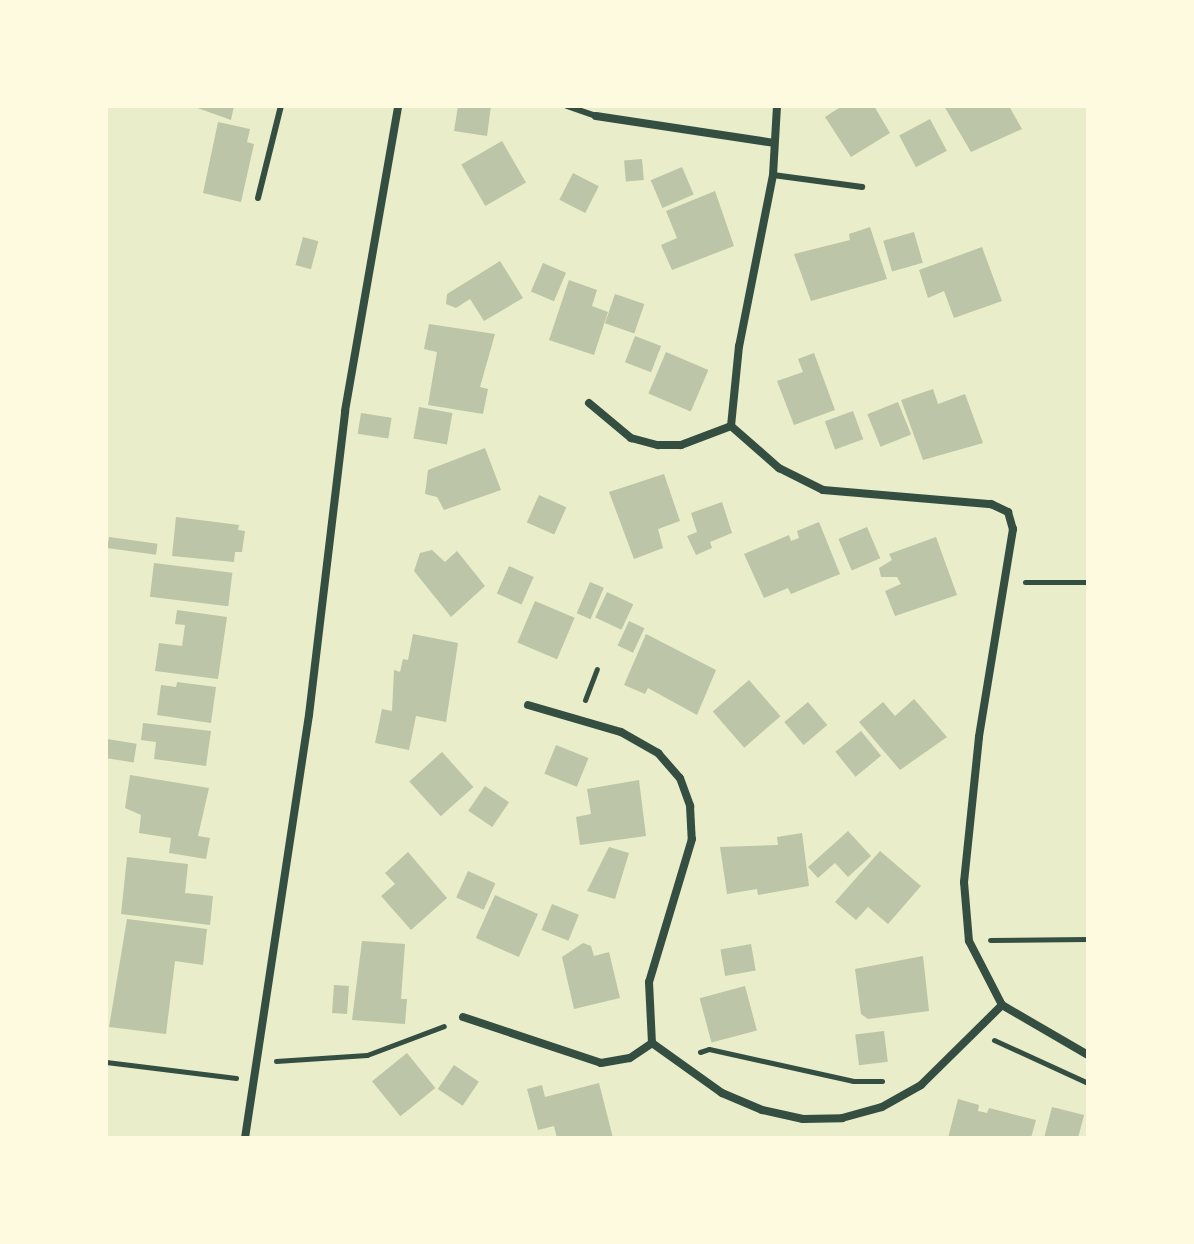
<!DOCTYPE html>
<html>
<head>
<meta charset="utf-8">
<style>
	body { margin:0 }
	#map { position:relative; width:1194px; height:1244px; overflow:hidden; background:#e9edc9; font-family:"Nunito Sans",sans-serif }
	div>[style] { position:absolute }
	.building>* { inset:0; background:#bcc5a7; transform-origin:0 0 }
	.path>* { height:5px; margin:-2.5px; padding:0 2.5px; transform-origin:2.5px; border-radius:2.5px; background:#344e41 }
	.service>* { height:6px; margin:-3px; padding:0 3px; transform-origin:3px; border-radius:3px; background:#344e41 }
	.minor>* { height:8px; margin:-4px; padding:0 4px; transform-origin:4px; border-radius:4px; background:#344e41 }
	span { translate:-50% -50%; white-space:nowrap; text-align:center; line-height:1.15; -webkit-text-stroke:7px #fefae0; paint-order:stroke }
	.frame { position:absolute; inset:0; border:108px solid #fefae0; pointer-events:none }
</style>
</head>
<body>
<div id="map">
	<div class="building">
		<i style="clip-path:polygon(192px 106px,234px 106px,231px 120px)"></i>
		<i style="clip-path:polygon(458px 106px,491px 106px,487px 136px,454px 131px)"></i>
		<i style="clip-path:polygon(842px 106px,874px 106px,890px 133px,851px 157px,825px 117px)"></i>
		<i style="clip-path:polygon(944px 106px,1009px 106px,1022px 129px,971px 152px)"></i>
		<i style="left:930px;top:119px;width:36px;height:35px;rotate:62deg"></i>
		<i style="clip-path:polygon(218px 122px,250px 129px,247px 142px,254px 144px,241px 202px,203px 193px)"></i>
		<i style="left:502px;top:141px;width:48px;height:47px;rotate:60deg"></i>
		<i style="left:642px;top:159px;width:21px;height:18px;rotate:85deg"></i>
		<i style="left:682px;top:167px;width:30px;height:34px;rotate:67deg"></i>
		<i style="left:573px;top:173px;width:29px;height:30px;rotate:27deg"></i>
		<i style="clip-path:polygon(715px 191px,734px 246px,672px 270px,661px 245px,677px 238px,666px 211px)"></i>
		<i style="clip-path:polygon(870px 227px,887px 279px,811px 301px,794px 254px,850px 240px,849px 234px)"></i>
		<i style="left:914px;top:232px;width:32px;height:32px;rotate:74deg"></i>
		<i style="left:303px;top:237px;width:16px;height:29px;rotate:15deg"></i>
		<i style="clip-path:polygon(982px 247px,1002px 301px,954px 318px,944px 291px,928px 298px,919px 270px)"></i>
		<i style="clip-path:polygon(500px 261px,523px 298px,484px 321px,470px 299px,456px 308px,446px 304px,447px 294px)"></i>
		<i style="left:543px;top:263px;width:25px;height:31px;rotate:23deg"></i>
		<i style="clip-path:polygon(569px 280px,597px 290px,592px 306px,608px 312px,594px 355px,549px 340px)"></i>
		<i style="left:615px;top:294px;width:31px;height:31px;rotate:19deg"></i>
		<i style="clip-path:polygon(429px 324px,495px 334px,480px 387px,488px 389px,483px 414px,428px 405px,437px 352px,424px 349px)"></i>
		<i style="left:635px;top:336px;width:28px;height:28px;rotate:21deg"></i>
		<i style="left:666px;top:352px;width:46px;height:45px;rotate:23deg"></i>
		<i style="clip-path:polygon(814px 353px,835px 410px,794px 425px,777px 381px,803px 372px,798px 359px)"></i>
		<i style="clip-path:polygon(933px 389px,938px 404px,965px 394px,983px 443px,923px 460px,901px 400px)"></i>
		<i style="left:898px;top:402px;width:35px;height:33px;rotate:68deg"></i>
		<i style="left:419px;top:407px;width:34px;height:32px;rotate:10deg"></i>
		<i style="left:853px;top:411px;width:30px;height:30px;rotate:70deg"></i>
		<i style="left:361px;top:413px;width:31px;height:21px;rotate:9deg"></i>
		<i style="clip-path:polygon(485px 448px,501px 490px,444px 510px,437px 497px,425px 494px,428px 470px)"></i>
		<i style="clip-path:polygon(664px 474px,680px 521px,658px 529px,663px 548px,634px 559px,609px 492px)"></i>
		<i style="left:539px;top:495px;width:30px;height:30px;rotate:24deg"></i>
		<i style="clip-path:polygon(722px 502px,732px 533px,710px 542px,712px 548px,696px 555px,687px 536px,697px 532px,691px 513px)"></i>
		<i style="clip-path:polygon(176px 517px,239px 525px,238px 530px,245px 531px,242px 552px,235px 552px,234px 562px,172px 556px)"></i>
		<i style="clip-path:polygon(819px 522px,840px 574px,791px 594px,788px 588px,764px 598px,744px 554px,789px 535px,791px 541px,799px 538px,797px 531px)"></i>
		<i style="left:867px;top:527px;width:34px;height:31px;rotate:67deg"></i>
		<i style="left:109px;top:537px;width:49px;height:11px;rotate:8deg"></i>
		<i style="clip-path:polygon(936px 537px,957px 595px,895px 616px,885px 591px,901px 584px,897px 577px,881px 577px,879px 568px,892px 560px,889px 554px)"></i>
		<i style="clip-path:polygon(432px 550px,445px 562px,457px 551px,485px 586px,451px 617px,414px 571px,420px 553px)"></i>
		<i style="left:154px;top:563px;width:79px;height:34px;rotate:7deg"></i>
		<i style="left:509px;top:566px;width:27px;height:30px;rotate:24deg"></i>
		<i style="left:590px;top:582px;width:15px;height:34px;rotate:23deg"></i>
		<i style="left:607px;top:592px;width:29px;height:28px;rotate:25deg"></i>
		<i style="left:535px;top:601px;width:43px;height:45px;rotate:23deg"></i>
		<i style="clip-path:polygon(177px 610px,227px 617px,218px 679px,155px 671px,159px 643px,182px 646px,185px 625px,175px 624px)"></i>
		<i style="left:629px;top:621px;width:17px;height:27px;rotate:25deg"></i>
		<i style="clip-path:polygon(413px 634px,458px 643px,446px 722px,416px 716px,409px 750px,375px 743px,382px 709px,392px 711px,394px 670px,400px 672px,403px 659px,408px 660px)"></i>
		<i style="clip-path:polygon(646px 634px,716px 670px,697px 715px,648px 688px,645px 694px,624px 685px)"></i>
		<i style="left:749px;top:680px;width:48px;height:48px;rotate:49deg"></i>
		<i style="clip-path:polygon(177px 682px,216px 687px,211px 723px,157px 715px,161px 685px,176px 687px)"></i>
		<i style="clip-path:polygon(914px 699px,947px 737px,900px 770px,859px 722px,883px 702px,895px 716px)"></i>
		<i style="left:808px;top:702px;width:30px;height:31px;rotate:50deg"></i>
		<i style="clip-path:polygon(143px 723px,211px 731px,206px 766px,154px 759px,156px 742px,141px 740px)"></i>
		<i style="left:861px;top:731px;width:32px;height:33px;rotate:51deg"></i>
		<i style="left:107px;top:739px;width:30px;height:19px;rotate:9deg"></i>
		<i style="left:556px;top:745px;width:35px;height:31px;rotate:22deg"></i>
		<i style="left:442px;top:752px;width:47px;height:44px;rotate:48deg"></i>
		<i style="clip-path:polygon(130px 775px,209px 788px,198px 836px,210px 838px,206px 859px,169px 853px,171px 838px,139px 833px,141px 815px,125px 808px)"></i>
		<i style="clip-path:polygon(639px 780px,646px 836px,580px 845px,576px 817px,591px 814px,587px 789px)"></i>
		<i style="left:485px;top:786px;width:29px;height:30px;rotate:34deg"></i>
		<i style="clip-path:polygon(848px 831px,871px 856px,848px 877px,835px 863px,818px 878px,808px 867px)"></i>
		<i style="clip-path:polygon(802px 833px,809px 886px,758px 895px,757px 889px,727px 894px,720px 847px,778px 845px,777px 837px)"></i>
		<i style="clip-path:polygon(609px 847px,629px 853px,615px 899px,587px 891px)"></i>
		<i style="clip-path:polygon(880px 851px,921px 886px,888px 924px,868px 907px,856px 920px,835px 902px)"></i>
		<i style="clip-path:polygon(408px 852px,447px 898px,411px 930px,381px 896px,395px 884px,385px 873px)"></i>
		<i style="clip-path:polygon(127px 857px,188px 864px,185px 893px,213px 896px,210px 925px,121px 914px)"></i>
		<i style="left:468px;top:871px;width:30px;height:29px;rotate:24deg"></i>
		<i style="left:495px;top:895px;width:47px;height:47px;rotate:24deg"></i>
		<i style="left:552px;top:904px;width:29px;height:28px;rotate:22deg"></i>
		<i style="clip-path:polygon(127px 919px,207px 929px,203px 965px,175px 961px,166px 1034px,109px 1027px)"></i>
		<i style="clip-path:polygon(362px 941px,405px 944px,401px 999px,407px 999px,405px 1024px,352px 1020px)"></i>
		<i style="clip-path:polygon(583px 943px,591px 946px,594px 956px,609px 952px,620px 998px,574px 1009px,562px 957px)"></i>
		<i style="left:751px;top:944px;width:27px;height:31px;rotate:80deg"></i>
		<i style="clip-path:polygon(923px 956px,929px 1011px,868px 1019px,861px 1014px,855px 969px)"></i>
		<i style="left:334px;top:985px;width:15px;height:28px;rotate:4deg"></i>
		<i style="left:745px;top:986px;width:46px;height:47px;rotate:75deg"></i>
		<i style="left:884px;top:1031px;width:31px;height:29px;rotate:83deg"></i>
		<i style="left:407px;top:1053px;width:45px;height:45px;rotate:51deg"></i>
		<i style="left:454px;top:1065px;width:30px;height:29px;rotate:34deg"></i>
		<i style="clip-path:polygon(599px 1083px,613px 1138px,557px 1138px,554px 1126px,538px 1130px,527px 1089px,542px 1085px,545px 1097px)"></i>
		<i style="clip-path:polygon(958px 1099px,979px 1105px,978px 1111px,987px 1113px,989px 1108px,1036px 1120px,1031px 1138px,948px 1138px)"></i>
		<i style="clip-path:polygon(1052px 1107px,1084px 1115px,1078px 1138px,1044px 1138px)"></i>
	</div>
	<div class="path">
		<i style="left:1025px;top:582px;width:63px"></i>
		<i style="left:585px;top:700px;width:33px;rotate:-69deg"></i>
		<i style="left:990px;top:940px;width:98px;rotate:-0.6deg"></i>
		<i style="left:994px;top:1040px;width:103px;rotate:24.6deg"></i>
		<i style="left:700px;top:1052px;width:9px;rotate:-18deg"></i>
		<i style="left:709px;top:1049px;width:148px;rotate:12.5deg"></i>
		<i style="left:853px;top:1081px;width:29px"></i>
		<i style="left:276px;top:1061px;width:91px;rotate:-3.8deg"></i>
		<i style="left:367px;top:1055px;width:82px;rotate:-20.6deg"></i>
		<i style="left:106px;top:1062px;width:131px;rotate:7deg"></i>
	</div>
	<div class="service">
		<i style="left:567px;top:106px;width:31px;rotate:19deg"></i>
		<i style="left:773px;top:175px;width:90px;rotate:7.7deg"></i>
		<i style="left:258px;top:198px;width:95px;rotate:-76deg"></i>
	</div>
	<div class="minor">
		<i style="left:777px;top:106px;width:69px;rotate:93.3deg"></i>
		<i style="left:773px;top:175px;width:174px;rotate:101.2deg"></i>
		<i style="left:739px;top:346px;width:80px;rotate:95.7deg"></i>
		<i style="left:731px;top:426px;width:64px;rotate:41.2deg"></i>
		<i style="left:779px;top:468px;width:49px;rotate:26.6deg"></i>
		<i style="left:823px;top:490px;width:169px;rotate:4.8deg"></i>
		<i style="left:991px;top:504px;width:19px;rotate:25deg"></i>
		<i style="left:1008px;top:512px;width:18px;rotate:74deg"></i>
		<i style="left:1013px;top:529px;width:211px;rotate:99.3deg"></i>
		<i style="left:979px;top:737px;width:146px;rotate:95.9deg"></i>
		<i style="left:964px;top:882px;width:59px;rotate:85.2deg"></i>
		<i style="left:969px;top:941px;width:72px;rotate:62.7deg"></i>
		<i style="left:1002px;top:1005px;width:99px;rotate:30.2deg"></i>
		<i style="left:596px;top:116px;width:180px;rotate:8.6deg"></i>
		<i style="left:589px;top:403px;width:55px;rotate:39.8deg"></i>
		<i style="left:631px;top:438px;width:28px;rotate:15deg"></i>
		<i style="left:658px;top:445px;width:23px"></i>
		<i style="left:681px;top:445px;width:53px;rotate:-20.8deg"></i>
		<i style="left:528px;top:705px;width:97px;rotate:16.2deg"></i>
		<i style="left:621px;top:732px;width:43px;rotate:29.6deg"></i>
		<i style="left:658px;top:753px;width:33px;rotate:49deg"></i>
		<i style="left:680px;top:778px;width:30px;rotate:70deg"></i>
		<i style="left:690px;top:806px;width:33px;rotate:87deg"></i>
		<i style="left:692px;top:839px;width:149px;rotate:106.7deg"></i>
		<i style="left:649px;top:982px;width:61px;rotate:87.2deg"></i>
		<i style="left:652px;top:1043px;width:86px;rotate:35.5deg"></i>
		<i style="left:722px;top:1093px;width:43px;rotate:23deg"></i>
		<i style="left:762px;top:1110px;width:42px;rotate:12.4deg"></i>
		<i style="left:803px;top:1119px;width:39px;rotate:-1deg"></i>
		<i style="left:842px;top:1118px;width:41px;rotate:-15.4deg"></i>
		<i style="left:882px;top:1107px;width:45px;rotate:-29.4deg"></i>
		<i style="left:921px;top:1085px;width:114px;rotate:-44.6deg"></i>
		<i style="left:463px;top:1017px;width:145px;rotate:18.4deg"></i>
		<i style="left:601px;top:1063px;width:29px;rotate:-10deg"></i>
		<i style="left:630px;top:1058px;width:27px;rotate:-34deg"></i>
		<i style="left:245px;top:1138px;width:428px;rotate:-81.4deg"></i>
		<i style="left:309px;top:715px;width:306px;rotate:-83.2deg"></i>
		<i style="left:345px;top:411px;width:310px;rotate:-80.1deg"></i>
	</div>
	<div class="frame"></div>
</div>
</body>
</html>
